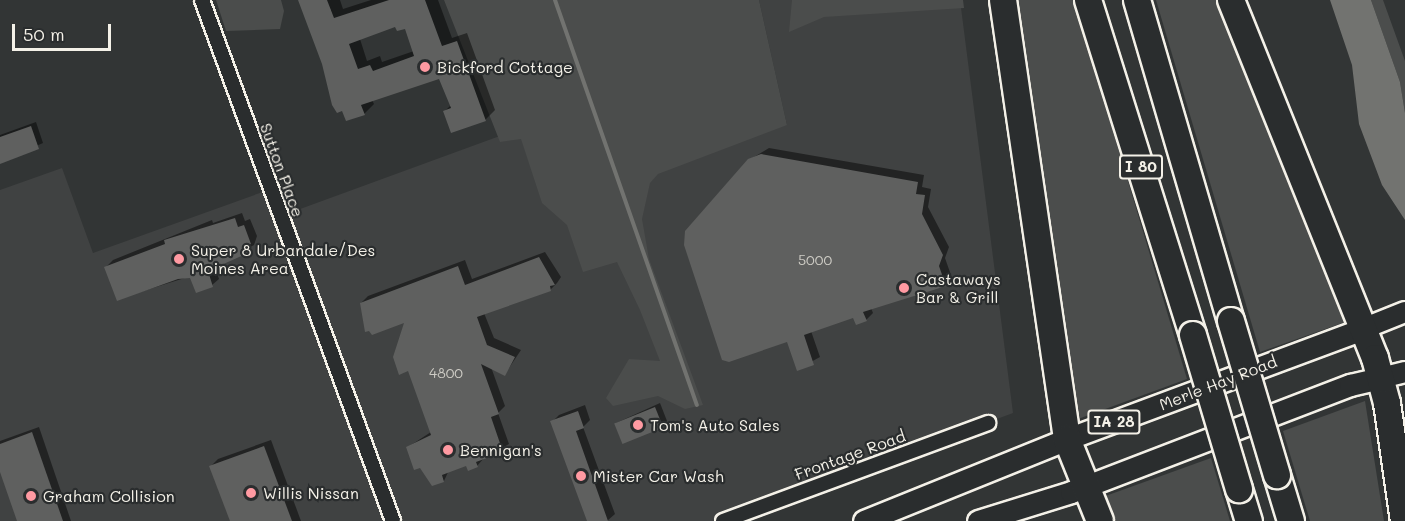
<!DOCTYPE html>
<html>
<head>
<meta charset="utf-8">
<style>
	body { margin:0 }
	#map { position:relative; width:1405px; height:521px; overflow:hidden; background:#323535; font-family:Mali,sans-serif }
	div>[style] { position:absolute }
	.built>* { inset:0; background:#404242 }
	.green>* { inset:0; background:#4b4d4c }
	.water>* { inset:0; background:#727370 }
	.shadow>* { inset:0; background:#0007 }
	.stream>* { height:4px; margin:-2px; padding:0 2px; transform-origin:2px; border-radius:2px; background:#727370 }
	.building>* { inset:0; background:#5f605f; transform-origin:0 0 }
	.roads { filter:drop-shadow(2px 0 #f4f1e8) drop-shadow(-2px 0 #f4f1e8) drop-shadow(0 2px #f4f1e8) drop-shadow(0 -2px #f4f1e8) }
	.street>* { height:14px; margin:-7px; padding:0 7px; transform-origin:7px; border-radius:7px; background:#2a2d2e }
	.secondary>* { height:20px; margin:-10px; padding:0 10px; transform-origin:10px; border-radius:10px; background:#2a2d2e }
	.primary>* { height:21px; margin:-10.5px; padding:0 10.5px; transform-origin:10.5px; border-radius:10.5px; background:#2a2d2e }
	.highway>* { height:26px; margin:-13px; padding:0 13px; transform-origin:13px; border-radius:13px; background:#2a2d2e }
	.bridges { filter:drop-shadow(2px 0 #f4f1e8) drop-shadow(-2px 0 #f4f1e8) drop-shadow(0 2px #f4f1e8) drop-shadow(0 -2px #f4f1e8) }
	.highway-bridge>* { height:26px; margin:-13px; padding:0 13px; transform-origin:13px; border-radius:13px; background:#2a2d2e }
	.dots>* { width:16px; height:16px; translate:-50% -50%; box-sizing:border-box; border:3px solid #2a2d2e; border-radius:50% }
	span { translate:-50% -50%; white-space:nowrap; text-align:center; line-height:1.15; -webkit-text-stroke:4.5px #2a2d2e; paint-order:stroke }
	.number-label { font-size:14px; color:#cfcdc6 }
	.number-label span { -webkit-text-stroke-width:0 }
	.shield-label span { padding:2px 4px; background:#2a2d2e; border:2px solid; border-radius:4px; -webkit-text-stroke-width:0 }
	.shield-label { font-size:15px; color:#f4f1e8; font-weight:700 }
	.poi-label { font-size:16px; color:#f4f1e8 }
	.left { translate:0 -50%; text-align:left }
	.street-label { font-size:16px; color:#f4f1e8 }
	.scale { position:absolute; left:12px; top:24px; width:99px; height:27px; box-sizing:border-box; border:3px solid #f4f1e8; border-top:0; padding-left:8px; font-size:18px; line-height:21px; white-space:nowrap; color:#f4f1e8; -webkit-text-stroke:4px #2a2d2e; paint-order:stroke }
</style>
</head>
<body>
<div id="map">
	<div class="built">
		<i style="clip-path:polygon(759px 0,960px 0,1013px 413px,723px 521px,0 521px,0 190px,62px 168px,93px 253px,271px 189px,281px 216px,535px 123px,787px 125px)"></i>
	</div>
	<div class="green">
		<i style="clip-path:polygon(216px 0,281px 0,284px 11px,280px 29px,226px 31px)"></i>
		<i style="clip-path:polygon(444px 0,759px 0,787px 125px,658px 174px,650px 183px,642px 219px,649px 259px,703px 405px,685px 409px,658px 396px,613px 406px,606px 398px,629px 359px,660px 361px,640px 310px,617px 262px,583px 272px,567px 225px,542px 203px,521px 139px,500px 142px)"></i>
		<i style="clip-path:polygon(792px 0,963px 0,964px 8px,824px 17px,789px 32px)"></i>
		<i style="clip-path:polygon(1014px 0,1074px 0,1187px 379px,1078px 419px)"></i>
		<i style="clip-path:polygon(1156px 0,1218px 0,1351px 320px,1260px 352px)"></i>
		<i style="clip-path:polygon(1371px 0,1383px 0,1405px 61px,1405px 113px,1400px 82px)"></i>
		<i style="clip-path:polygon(1365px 401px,1384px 521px,1310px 521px,1283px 431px)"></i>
		<i style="clip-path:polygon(1211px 458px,1230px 521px,1112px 521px,1100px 498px)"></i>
	</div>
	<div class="water">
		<i style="clip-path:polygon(1330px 0,1371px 0,1400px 82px,1405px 113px,1405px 220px,1382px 185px,1359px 124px,1352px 65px)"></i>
	</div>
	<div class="shadow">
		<i style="clip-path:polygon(evenodd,300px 0,340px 0,343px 9px,371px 0,438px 0,452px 38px,467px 33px,495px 110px,485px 120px,445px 111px,451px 105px,440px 77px,372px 100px,374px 104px,364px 114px,323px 64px,300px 0,396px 25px,406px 27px,414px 51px,382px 62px,380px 56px,367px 61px,360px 39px,396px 25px)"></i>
		<i style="clip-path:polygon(36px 122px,43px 143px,0 162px,0 135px)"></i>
		<i style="clip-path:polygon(769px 148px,924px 175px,922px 187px,931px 189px,928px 207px,949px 247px,945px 258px,952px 278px,945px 285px,871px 308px,873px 313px,866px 320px,854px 316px,811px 331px,820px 357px,798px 369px,749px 160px)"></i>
		<i style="clip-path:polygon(242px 213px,245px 221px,250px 219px,257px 236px,254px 245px,215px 266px,219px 279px,212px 285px,191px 276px,118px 299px,106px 267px,113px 260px,212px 220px,213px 223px)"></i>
		<i style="clip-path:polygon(545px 252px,561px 277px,557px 283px,550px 290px,484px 313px,494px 338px,521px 350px,505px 374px,491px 367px,505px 406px,498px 413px,509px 444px,484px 458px,477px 466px,467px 464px,449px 470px,444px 481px,408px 447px,431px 432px,407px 321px,361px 303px,368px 296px,465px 260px,472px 279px)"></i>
		<i style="clip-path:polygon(660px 403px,667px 421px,662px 426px,616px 423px)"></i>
		<i style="clip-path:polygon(585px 405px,590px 420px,583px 427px,615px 514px,607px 521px,588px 521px,552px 422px,559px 415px)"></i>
		<i style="clip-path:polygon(39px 427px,71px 521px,18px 521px,0 468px,0 441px)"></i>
		<i style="clip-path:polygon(271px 440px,301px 521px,231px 521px,211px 466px,218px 459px)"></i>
	</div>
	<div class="stream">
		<i style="left:555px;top:0;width:429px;rotate:70.7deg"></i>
	</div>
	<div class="building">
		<i style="clip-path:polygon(evenodd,298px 0,327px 0,334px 18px,389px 0,425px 0,442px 46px,457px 41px,486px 121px,451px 133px,443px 111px,451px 108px,439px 79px,361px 105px,365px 115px,346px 121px,342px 111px,337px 113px,332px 105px,322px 64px,298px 0,395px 27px,397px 31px,405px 29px,414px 56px,373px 71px,370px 65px,358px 69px,349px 44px,395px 27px)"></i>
		<i style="clip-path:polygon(31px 126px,39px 149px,0 164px,0 137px)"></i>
		<i style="clip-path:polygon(761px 154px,918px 182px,916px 194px,925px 195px,922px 214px,943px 255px,939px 266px,946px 286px,863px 312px,867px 321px,856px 325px,853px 318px,804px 335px,814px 365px,797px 371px,787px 342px,729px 362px,722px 360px,684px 245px,685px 231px,748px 159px)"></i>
		<i style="clip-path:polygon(235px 218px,238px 227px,244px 225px,251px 244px,245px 246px,248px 253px,208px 271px,213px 287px,196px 293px,190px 278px,178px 279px,117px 301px,104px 267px,165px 244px,164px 240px)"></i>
		<i style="clip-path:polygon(539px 257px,555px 285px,550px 286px,551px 291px,477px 317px,487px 345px,515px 357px,505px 376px,481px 364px,499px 414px,491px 417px,503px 452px,476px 462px,478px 467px,468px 471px,466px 466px,442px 475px,444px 482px,432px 486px,420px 468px,414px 470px,406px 447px,431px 435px,408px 371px,399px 375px,393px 357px,404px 323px,372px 335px,369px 331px,365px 332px,360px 303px,458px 266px,465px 285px)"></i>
		<i style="left:655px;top:407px;width:22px;height:44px;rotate:68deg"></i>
		<i style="clip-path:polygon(578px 411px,584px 428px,576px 431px,608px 521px,587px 521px,550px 421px)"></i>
		<i style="clip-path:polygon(32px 432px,63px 521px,17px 521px,0 472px,0 444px)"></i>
		<i style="clip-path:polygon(264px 446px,292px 521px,230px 521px,209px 466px)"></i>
	</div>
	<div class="roads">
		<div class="street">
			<i style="left:202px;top:0;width:555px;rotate:69.87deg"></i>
			<i style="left:723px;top:521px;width:283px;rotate:-20.3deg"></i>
		</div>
		<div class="secondary">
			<i style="left:1365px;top:328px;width:43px;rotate:-21.8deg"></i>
			<i style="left:1381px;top:378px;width:25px;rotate:-14deg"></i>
		</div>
		<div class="primary">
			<i style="left:864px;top:521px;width:219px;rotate:-22deg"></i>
			<i style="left:1067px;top:439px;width:318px;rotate:-20.4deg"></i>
			<i style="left:978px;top:521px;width:97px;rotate:-17.3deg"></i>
			<i style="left:1071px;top:492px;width:299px;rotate:-21deg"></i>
			<i style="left:1350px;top:385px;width:32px;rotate:-13deg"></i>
		</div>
		<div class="highway">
			<i style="left:1003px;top:0;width:444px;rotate:81.7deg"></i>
			<i style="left:1067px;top:439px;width:88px;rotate:68.1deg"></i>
			<i style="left:1088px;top:0;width:351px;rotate:72.6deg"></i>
			<i style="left:1137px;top:0;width:334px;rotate:73.7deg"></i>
			<i style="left:1231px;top:0;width:386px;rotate:68.1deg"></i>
			<i style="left:1375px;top:358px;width:47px;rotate:75.1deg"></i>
			<i style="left:1387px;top:403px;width:119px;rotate:81.8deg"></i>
			<i style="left:1277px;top:475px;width:48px;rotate:73.1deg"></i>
			<i style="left:1239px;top:489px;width:34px;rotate:73deg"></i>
		</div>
	</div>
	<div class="bridges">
		<div class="highway-bridge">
			<i style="left:1231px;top:321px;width:161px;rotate:73.4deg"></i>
			<i style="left:1193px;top:335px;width:161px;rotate:73.4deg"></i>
		</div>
	</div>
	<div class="dots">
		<i style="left:425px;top:67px;background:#ff9aa2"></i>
		<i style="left:179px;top:259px;background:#ff9aa2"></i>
		<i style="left:904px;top:288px;background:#ff9aa2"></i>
		<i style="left:638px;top:425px;background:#ff9aa2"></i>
		<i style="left:448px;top:450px;background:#ff9aa2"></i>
		<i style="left:581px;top:476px;background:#ff9aa2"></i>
		<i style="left:251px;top:493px;background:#ff9aa2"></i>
		<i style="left:31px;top:496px;background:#ff9aa2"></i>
	</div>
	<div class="number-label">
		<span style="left:815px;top:260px">5000</span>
		<span style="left:446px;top:373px">4800</span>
	</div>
	<div class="shield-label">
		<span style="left:1141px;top:167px">I 80</span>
		<span style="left:1114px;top:422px">IA 28</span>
	</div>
	<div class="poi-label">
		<span class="left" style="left:437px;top:67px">Bickford Cottage</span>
		<span class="left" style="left:191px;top:259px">Super 8 Urbandale/Des<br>Moines Area</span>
		<span class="left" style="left:916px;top:288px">Castaways<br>Bar &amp; Grill</span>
		<span class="left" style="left:650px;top:425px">Tom's Auto Sales</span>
		<span class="left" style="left:460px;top:450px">Bennigan's</span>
		<span class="left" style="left:593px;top:476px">Mister Car Wash</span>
		<span class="left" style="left:263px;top:493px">Willis Nissan</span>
		<span class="left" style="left:43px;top:496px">Graham Collision</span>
	</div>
	<div class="street-label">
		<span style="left:282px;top:170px;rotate:70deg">Sutton Place</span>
		<span style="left:1218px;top:383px;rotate:-21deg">Merle Hay Road</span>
		<span style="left:850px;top:455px;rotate:-20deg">Frontage Road</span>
	</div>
	<div class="scale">50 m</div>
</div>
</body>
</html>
